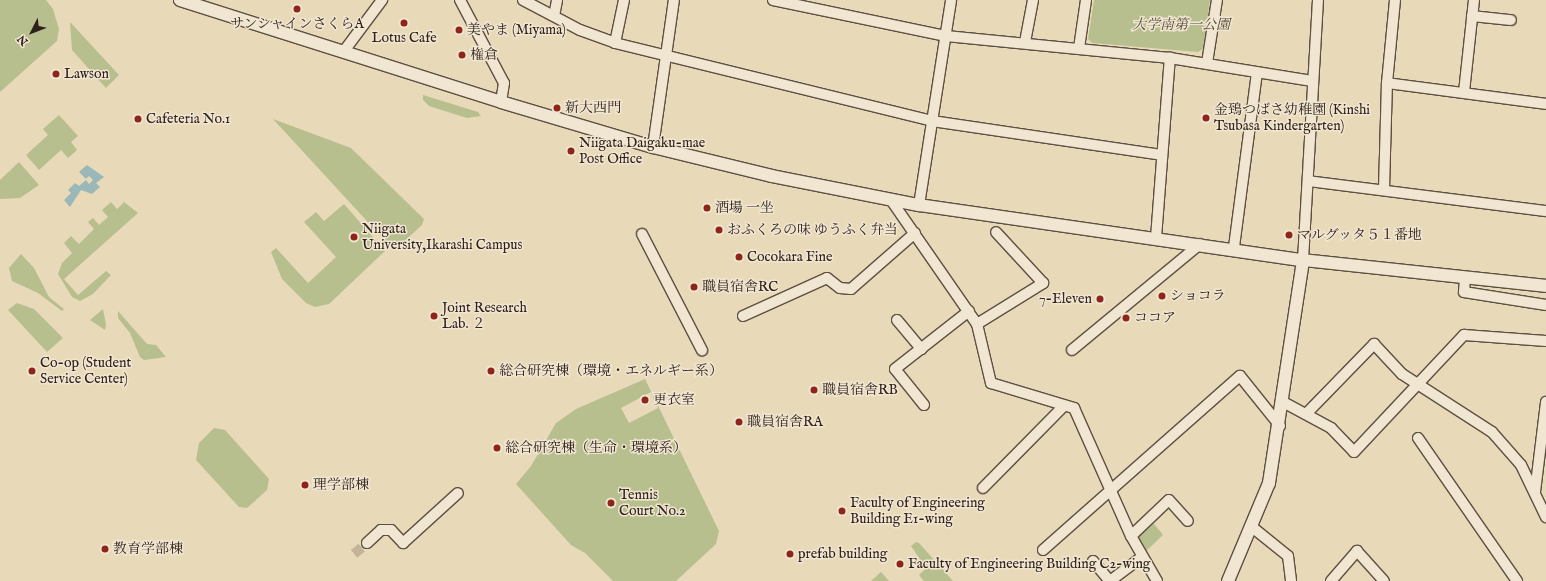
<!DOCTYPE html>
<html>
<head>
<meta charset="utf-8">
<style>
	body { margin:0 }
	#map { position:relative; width:1546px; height:581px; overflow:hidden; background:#e8d9b8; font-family:"IM FELL English","Noto Serif JP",serif }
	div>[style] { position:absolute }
	.green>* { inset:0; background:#b7bf8e }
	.water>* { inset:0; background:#9ab8b8 }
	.minor-tunnel>* { height:10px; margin-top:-5px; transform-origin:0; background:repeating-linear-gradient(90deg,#c3b498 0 10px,transparent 0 15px) }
	.roads { filter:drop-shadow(1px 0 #5d4f42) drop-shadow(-1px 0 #5d4f42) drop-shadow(0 1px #5d4f42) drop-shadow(0 -1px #5d4f42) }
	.minor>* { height:10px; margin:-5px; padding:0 5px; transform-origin:5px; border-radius:5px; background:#f0e6d1 }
	.tertiary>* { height:12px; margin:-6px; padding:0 6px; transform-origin:6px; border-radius:6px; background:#f0e6d1 }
	.dots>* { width:11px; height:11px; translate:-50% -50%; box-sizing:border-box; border:2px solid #f0e6d1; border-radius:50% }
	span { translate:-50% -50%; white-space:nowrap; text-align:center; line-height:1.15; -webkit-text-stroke:3px #f0e6d1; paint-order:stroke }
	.poi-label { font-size:14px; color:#2f211a }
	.left { translate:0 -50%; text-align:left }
	.right { translate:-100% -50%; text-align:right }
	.park-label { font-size:14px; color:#514837; font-style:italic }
	.north { position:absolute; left:12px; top:12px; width:40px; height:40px; -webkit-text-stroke:3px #f0e6d1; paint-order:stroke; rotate:228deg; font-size:11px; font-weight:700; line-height:16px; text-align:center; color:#2f211a }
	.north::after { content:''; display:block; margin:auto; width:14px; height:18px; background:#2f211a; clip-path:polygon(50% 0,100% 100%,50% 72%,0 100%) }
</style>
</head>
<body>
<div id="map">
	<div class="green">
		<i style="clip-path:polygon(0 0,46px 0,53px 9px,59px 29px,57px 41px,0 92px)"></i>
		<i style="clip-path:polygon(1094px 0,1210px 0,1203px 49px,1198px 52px,1092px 43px,1088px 39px)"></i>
		<i style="clip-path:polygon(70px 22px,119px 75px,106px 88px,72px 50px)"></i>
		<i style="clip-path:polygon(423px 95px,478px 112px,481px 116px,467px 118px,429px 106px,423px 100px)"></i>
		<i style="clip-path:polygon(59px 115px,78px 136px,71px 142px,77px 150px,68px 158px,61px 150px,39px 170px,26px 155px,48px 135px,43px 129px)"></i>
		<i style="clip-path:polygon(273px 119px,351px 148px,424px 219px,422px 225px,398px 247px,388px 244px)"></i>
		<i style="clip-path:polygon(19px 162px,39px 185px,20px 198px,0 199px,0 180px)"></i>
		<i style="clip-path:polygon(111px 202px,117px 209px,124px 202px,138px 213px,64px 279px,78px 295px,106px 271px,111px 275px,93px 294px,80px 301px,72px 297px,58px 274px,62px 263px,72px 253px,64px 243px,71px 236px,79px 244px,94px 229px,88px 222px,93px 218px,99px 225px,108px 217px,102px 210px)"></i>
		<i style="clip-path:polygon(344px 204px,385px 251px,329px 304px,315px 307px,306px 303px,282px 279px,271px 252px,276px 248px,308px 283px,336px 257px,304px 222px,316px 212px,324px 221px)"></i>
		<i style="clip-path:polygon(21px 254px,34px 268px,49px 297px,64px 309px,62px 311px,38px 293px,12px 281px,9px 268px)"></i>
		<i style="clip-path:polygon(17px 303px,34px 309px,63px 338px,47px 352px,8px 310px)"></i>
		<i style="clip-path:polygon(103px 309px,106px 325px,105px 330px,90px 320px)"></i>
		<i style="clip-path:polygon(118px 311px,147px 344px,156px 345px,166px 357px,144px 360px,140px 357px,130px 333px,118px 318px)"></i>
		<i style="clip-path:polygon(evenodd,645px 379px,719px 531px,716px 544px,676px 581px,613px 581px,585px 553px,571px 545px,516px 484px,531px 466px,556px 423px,576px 409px,645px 379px,651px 392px,658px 408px,629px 423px,621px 408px,651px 392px)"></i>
		<i style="clip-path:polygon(214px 428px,225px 430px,269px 479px,267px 490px,247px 508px,239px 507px,196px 460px,199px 443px)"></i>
		<i style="clip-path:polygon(1151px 520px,1163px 535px,1142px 555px,1133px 536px)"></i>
		<i style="clip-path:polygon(916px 542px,919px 543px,953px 581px,924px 581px,919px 575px,926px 568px,911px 546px)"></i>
		<i style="clip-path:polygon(881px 572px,889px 581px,871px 581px)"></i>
	</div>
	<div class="water">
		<i style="clip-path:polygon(87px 165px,104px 177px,96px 183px,100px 187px,92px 194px,81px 190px,70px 207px,64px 200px,71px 193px,68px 190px,75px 183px,79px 186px,86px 180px,89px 184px,93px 180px,89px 176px,86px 179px,79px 172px)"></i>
	</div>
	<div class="minor-tunnel">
		<i style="left:354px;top:554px;width:17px;rotate:-40deg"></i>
	</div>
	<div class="roads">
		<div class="minor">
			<i style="left:460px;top:0;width:94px;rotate:62.1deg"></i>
			<i style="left:504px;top:83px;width:19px;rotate:99deg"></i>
			<i style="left:523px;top:0;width:64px;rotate:27.8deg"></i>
			<i style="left:580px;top:30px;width:37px;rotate:20deg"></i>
			<i style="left:615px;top:43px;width:326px;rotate:13.8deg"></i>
			<i style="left:932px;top:121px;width:232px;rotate:8.4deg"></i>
			<i style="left:773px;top:0;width:177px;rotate:11.8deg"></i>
			<i style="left:946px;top:36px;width:225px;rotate:5.6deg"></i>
			<i style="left:1170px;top:58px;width:144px;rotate:9.2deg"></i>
			<i style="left:554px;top:16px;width:16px;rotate:-79deg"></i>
			<i style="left:1472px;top:16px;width:39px;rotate:6deg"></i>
			<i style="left:1025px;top:42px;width:43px;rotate:-79.2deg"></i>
			<i style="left:615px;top:43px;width:44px;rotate:-78.2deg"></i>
			<i style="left:1079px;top:48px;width:49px;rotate:-81.7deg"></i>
			<i style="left:344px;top:51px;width:64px;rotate:-53.3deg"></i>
			<i style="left:1207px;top:63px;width:64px;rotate:-81deg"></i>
			<i style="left:1387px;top:83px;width:160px;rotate:7.5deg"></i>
			<i style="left:1464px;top:92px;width:93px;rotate:-83.8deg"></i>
			<i style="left:653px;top:147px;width:148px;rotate:-81.9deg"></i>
			<i style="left:1308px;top:181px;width:240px;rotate:7.2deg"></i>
			<i style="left:1384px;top:189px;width:106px;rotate:-88.4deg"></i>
			<i style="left:1387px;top:83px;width:83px;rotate:-84.5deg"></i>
			<i style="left:891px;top:200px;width:151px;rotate:55.3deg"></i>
			<i style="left:977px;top:324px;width:61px;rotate:76.7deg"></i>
			<i style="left:991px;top:383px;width:87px;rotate:16.8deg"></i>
			<i style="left:1074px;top:408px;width:140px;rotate:66deg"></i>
			<i style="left:1131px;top:536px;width:52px;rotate:60deg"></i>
			<i style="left:919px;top:205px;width:207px;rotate:-81.1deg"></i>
			<i style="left:642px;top:234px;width:131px;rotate:62.7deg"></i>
			<i style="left:1156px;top:238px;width:181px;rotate:-85.6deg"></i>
			<i style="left:1234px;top:247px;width:176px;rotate:-82.5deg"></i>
			<i style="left:1303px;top:260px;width:260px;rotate:-86.7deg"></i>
			<i style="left:1465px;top:278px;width:14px;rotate:94deg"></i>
			<i style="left:1464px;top:292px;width:83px;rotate:9deg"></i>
			<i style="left:743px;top:316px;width:92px;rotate:-24.3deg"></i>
			<i style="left:827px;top:278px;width:16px;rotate:38deg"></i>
			<i style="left:840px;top:288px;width:11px;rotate:5deg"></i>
			<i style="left:851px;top:289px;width:85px;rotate:-41.2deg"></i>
			<i style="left:897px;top:320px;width:38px;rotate:50deg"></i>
			<i style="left:977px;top:324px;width:78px;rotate:-31.8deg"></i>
			<i style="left:1043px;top:283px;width:69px;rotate:-132.7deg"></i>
			<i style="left:1072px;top:350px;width:166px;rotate:-39.6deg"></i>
			<i style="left:1283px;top:402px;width:55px;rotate:28.4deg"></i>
			<i style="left:1331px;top:428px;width:33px;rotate:46deg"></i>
			<i style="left:1354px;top:452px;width:161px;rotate:-46.8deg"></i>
			<i style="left:1464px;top:335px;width:82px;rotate:4.2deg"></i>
			<i style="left:924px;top:405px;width:46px;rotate:-128.9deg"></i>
			<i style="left:895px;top:369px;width:94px;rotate:-38.1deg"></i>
			<i style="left:1306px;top:414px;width:98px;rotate:-45.8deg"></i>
			<i style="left:1374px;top:344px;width:41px;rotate:47deg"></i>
			<i style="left:1402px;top:374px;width:107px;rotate:32.8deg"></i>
			<i style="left:1492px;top:432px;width:44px;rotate:48.7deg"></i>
			<i style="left:1521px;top:465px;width:58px;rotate:64.3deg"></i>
			<i style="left:1418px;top:438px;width:174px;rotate:55.3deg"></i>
			<i style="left:983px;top:488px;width:115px;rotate:-45.4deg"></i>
			<i style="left:1535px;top:492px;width:91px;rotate:-83deg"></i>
			<i style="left:1252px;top:527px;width:46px;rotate:38.9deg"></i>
			<i style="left:1288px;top:556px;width:25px;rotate:83deg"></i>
			<i style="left:1131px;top:536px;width:52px;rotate:-43.5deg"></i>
			<i style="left:1169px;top:500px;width:28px;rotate:48deg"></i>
			<i style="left:367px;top:543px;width:19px;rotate:-43deg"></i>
			<i style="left:381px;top:530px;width:10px"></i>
			<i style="left:391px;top:530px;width:18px;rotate:47deg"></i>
			<i style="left:403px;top:543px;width:74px;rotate:-42.3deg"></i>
			<i style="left:1043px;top:550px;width:263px;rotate:-41.5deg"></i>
			<i style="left:1240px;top:376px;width:64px;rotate:51.3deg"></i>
			<i style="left:1093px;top:561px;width:26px;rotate:50deg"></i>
			<i style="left:1110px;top:581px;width:40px;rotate:-37deg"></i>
			<i style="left:1331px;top:581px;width:40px;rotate:-49deg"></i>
			<i style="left:1357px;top:551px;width:40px;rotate:48deg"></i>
		</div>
		<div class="tertiary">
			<i style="left:180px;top:0;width:337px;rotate:17.6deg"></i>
			<i style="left:501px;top:102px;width:159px;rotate:16.5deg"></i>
			<i style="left:653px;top:147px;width:122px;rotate:13.7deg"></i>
			<i style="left:772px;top:176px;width:150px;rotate:11.2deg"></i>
			<i style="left:919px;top:205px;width:388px;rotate:8.2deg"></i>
			<i style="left:1228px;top:581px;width:106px;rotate:-67.3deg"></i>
			<i style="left:1269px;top:483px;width:226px;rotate:-81.3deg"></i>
			<i style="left:1303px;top:260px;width:244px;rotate:6.1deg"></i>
		</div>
	</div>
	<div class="dots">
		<i style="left:297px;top:9px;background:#8f2418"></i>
		<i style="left:404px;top:23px;background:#8f2418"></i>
		<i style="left:459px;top:30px;background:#8f2418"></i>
		<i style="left:462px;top:55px;background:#8f2418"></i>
		<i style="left:56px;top:74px;background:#8f2418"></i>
		<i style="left:557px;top:108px;background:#8f2418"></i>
		<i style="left:1206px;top:118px;background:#8f2418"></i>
		<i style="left:138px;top:119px;background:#8f2418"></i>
		<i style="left:571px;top:151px;background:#8f2418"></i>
		<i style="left:707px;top:208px;background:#8f2418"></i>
		<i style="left:719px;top:230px;background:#8f2418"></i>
		<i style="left:1289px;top:235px;background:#8f2418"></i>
		<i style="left:354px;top:237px;background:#8f2418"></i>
		<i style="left:739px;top:257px;background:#8f2418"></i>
		<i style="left:694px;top:287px;background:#8f2418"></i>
		<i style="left:1162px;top:296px;background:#8f2418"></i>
		<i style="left:1100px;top:299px;background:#8f2418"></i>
		<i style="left:434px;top:316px;background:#8f2418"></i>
		<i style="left:1126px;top:318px;background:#8f2418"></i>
		<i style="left:32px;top:371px;background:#8f2418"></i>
		<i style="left:491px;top:371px;background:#8f2418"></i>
		<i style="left:814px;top:390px;background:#8f2418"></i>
		<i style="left:645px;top:400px;background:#8f2418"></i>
		<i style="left:739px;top:422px;background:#8f2418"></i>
		<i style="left:497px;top:448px;background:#8f2418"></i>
		<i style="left:305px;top:485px;background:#8f2418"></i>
		<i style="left:611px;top:503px;background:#8f2418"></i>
		<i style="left:842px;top:511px;background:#8f2418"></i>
		<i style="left:105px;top:549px;background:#8f2418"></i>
		<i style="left:790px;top:554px;background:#8f2418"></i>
		<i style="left:900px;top:564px;background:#8f2418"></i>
	</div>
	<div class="poi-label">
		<span style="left:297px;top:24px">サンシャインさくらA</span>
		<span class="left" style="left:467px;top:30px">美やま (Miyama)</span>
		<span style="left:404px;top:38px">Lotus Cafe</span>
		<span class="left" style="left:470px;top:55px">権倉</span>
		<span class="left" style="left:64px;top:74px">Lawson</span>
		<span class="left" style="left:565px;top:108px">新大西門</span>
		<span class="left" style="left:1214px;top:118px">金鵄つばさ幼稚園 (Kinshi<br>Tsubasa Kindergarten)</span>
		<span class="left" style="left:146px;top:119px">Cafeteria No.1</span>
		<span class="left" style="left:579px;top:151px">Niigata Daigaku-mae<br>Post Office</span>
		<span class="left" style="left:715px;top:208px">酒場 一坐</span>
		<span class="left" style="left:362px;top:237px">Niigata<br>University,Ikarashi Campus</span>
		<span class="left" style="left:727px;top:230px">おふくろの味 ゆうふく弁当</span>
		<span class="left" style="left:1297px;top:235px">マルグッタ５１番地</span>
		<span class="left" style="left:747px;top:257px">Cocokara Fine</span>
		<span class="left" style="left:702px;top:287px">職員宿舎RC</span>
		<span class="left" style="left:1170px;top:296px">ショコラ</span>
		<span class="right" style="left:1092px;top:299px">7-Eleven</span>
		<span class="left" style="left:442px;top:316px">Joint Research<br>Lab. ２</span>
		<span class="left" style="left:1134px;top:318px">ココア</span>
		<span class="left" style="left:40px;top:371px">Co-op (Student<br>Service Center)</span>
		<span class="left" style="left:499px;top:371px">総合研究棟（環境・エネルギー系）</span>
		<span class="left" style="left:822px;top:390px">職員宿舎RB</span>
		<span class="left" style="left:653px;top:400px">更衣室</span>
		<span class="left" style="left:747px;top:422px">職員宿舎RA</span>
		<span class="left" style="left:505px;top:448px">総合研究棟（生命・環境系）</span>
		<span class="left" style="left:313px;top:485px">理学部棟</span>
		<span class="left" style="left:619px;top:503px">Tennis<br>Court No.2</span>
		<span class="left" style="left:850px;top:511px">Faculty of Engineering<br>Building E1-wing</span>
		<span class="left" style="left:113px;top:549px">教育学部棟</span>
		<span class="left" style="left:798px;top:554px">prefab building</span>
		<span class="left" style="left:908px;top:564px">Faculty of Engineering Building C2-wing</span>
	</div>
	<div class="park-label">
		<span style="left:1181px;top:25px">大学南第一公園</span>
	</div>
	<div class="north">N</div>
</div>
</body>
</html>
